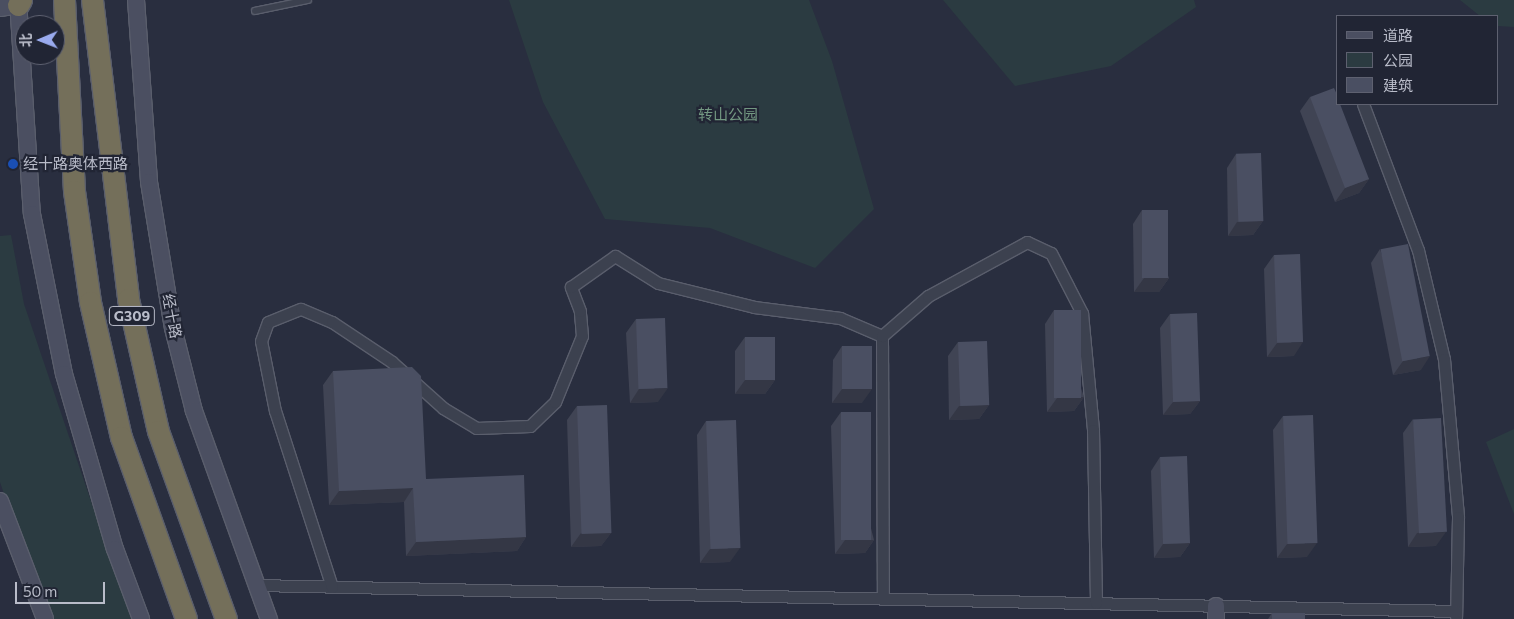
<!DOCTYPE html>
<html>
<head>
<meta charset="utf-8">
<style>
	body { margin:0 }
	#map { position:relative; width:1514px; height:619px; overflow:hidden; background:#292e3f; font-family:Commissioner,"Noto Sans SC",sans-serif }
	div>[style] { position:absolute }
	.green>* { inset:0; background:#2b3b41 }
	.roads { filter:drop-shadow(1px 0 #5a5e6c) drop-shadow(-1px 0 #5a5e6c) drop-shadow(0 1px #5a5e6c) drop-shadow(0 -1px #5a5e6c) }
	.lane>* { height:5.5px; margin:-2.75px; padding:0 2.75px; transform-origin:2.75px; border-radius:2.75px; background:#3c414f }
	.street>* { height:11px; margin:-5.5px; padding:0 5.5px; transform-origin:5.5px; border-radius:5.5px; background:#3c414f }
	.secondary>* { height:16px; margin:-8px; padding:0 8px; transform-origin:8px; border-radius:8px; background:#4b4f61 }
	.highway>* { height:21px; margin:-10.5px; padding:0 10.5px; transform-origin:10.5px; border-radius:10.5px; background:#746f5a }
	.wall>* { inset:0; background:#404454 }
	.shaded-wall>* { inset:0; background:#343745 }
	.building>* { inset:0; background:#4a4f62; transform-origin:0 0 }
	.dots>* { width:14px; height:14px; translate:-50% -50%; box-sizing:border-box; border:2px solid #212534; border-radius:50% }
	span { translate:-50% -50%; white-space:nowrap; text-align:center; line-height:1.15; -webkit-text-stroke:4.5px #212534; paint-order:stroke }
	.shield-label span { padding:1px 4px; background:#212534; border:1px solid; border-radius:4px; -webkit-text-stroke-width:0 }
	.shield-label { font-size:14px; color:#b9bcc9; font-weight:700 }
	.park-label { font-size:15px; color:#739882 }
	.poi-label { font-size:15px; color:#b9bcc9 }
	.left { translate:0 -50%; text-align:left }
	.street-label { font-size:15px; color:#b9bcc9 }
	.legend { position:absolute; left:1336px; top:15px; width:162px; height:90px; box-sizing:border-box; background:#212534; border:1px solid #5e6170; margin:0; padding:6px 9px; list-style:none; font-size:15px; color:#b9bcc9 }
	.legend li { display:flex; align-items:center; gap:10px; height:25px }
	.legend b { width:25px; border:1px solid #5e6170 }
	.north { position:absolute; left:15px; top:15px; width:50px; height:50px; box-sizing:border-box; background:#212534; border:1px solid #5e6170; border-radius:50%; rotate:269deg; font-size:14px; font-weight:700; line-height:20px; text-align:center; color:#b9bcc9 }
	.north::after { content:''; display:block; margin:auto; width:18px; height:22px; background:#9ae; clip-path:polygon(50% 0,100% 100%,50% 72%,0 100%) }
	.scale { position:absolute; left:15px; top:582px; width:90px; height:22px; box-sizing:border-box; border:2px solid #b9bcc9; border-top:0; padding-left:6px; font-size:15px; line-height:18px; white-space:nowrap; color:#b9bcc9; -webkit-text-stroke:4px #212534; paint-order:stroke }
</style>
</head>
<body>
<div id="map">
	<div class="green">
		<i style="clip-path:polygon(509px 0,809px 0,832px 61px,874px 209px,815px 268px,710px 228px,605px 219px,543px 102px)"></i>
		<i style="clip-path:polygon(943px 0,1194px 0,1196px 7px,1111px 66px,1015px 86px)"></i>
		<i style="clip-path:polygon(1460px 0,1514px 0,1514px 27px,1498px 26px,1498px 16px,1480px 16px)"></i>
		<i style="clip-path:polygon(11px 235px,24px 304px,131px 619px,46px 619px,0 482px,0 236px)"></i>
		<i style="clip-path:polygon(1514px 429px,1514px 514px,1486px 442px)"></i>
	</div>
	<div class="roads">
		<div class="lane">
			<i style="left:255px;top:11px;width:54px;rotate:-11.7deg"></i>
		</div>
		<div class="street">
			<i style="left:1363px;top:104px;width:156px;rotate:69.4deg"></i>
			<i style="left:1418px;top:250px;width:112px;rotate:76.6deg"></i>
			<i style="left:1444px;top:359px;width:159px;rotate:84.9deg"></i>
			<i style="left:1458px;top:517px;width:100px;rotate:91.1deg"></i>
			<i style="left:882px;top:336px;width:263px;rotate:89.8deg"></i>
			<i style="left:256px;top:585px;width:1200px;rotate:1.24deg"></i>
			<i style="left:332px;top:587px;width:185px;rotate:-107.9deg"></i>
			<i style="left:275px;top:411px;width:71px;rotate:-101.3deg"></i>
			<i style="left:261px;top:341px;width:20px;rotate:-70deg"></i>
			<i style="left:268px;top:322px;width:35px;rotate:-22deg"></i>
			<i style="left:301px;top:309px;width:34px;rotate:23deg"></i>
			<i style="left:332px;top:322px;width:72px;rotate:33.7deg"></i>
			<i style="left:392px;top:362px;width:69px;rotate:42deg"></i>
			<i style="left:443px;top:408px;width:39px;rotate:31deg"></i>
			<i style="left:476px;top:428px;width:54px;rotate:-2.1deg"></i>
			<i style="left:530px;top:426px;width:35px;rotate:-44deg"></i>
			<i style="left:555px;top:402px;width:71px;rotate:-67.8deg"></i>
			<i style="left:582px;top:336px;width:25px;rotate:-95deg"></i>
			<i style="left:580px;top:311px;width:26px;rotate:-111deg"></i>
			<i style="left:571px;top:287px;width:54px;rotate:-35.2deg"></i>
			<i style="left:615px;top:256px;width:51px;rotate:32.1deg"></i>
			<i style="left:658px;top:283px;width:99px;rotate:14deg"></i>
			<i style="left:754px;top:307px;width:87px;rotate:7.3deg"></i>
			<i style="left:840px;top:318px;width:46px;rotate:23.2deg"></i>
			<i style="left:882px;top:336px;width:61px;rotate:-41deg"></i>
			<i style="left:928px;top:296px;width:113px;rotate:-28.6deg"></i>
			<i style="left:1027px;top:242px;width:26px;rotate:25deg"></i>
			<i style="left:1051px;top:253px;width:68px;rotate:62.7deg"></i>
			<i style="left:1082px;top:313px;width:118px;rotate:84.6deg"></i>
			<i style="left:1093px;top:430px;width:173px;rotate:89deg"></i>
		</div>
		<div class="secondary">
			<i style="left:18px;top:0;width:214px;rotate:86.3deg"></i>
			<i style="left:32px;top:214px;width:163px;rotate:78.7deg"></i>
			<i style="left:64px;top:374px;width:182px;rotate:73.8deg"></i>
			<i style="left:115px;top:549px;width:75px;rotate:69.6deg"></i>
			<i style="left:136px;top:0;width:182px;rotate:85.9deg"></i>
			<i style="left:149px;top:182px;width:148px;rotate:80.7deg"></i>
			<i style="left:173px;top:328px;width:86px;rotate:75.8deg"></i>
			<i style="left:194px;top:411px;width:221px;rotate:70.2deg"></i>
			<i style="left:0;top:8px;width:18px;rotate:-9deg"></i>
			<i style="left:0;top:501px;width:126px;rotate:69.1deg"></i>
			<i style="left:1216px;top:606px;width:13px;rotate:90deg"></i>
		</div>
		<div class="highway">
			<i style="left:64px;top:0;width:191px;rotate:87deg"></i>
			<i style="left:74px;top:191px;width:112px;rotate:81.8deg"></i>
			<i style="left:90px;top:302px;width:139px;rotate:77.1deg"></i>
			<i style="left:121px;top:437px;width:193px;rotate:70.3deg"></i>
			<i style="left:92px;top:0;width:301px;rotate:83.1deg"></i>
			<i style="left:128px;top:299px;width:135px;rotate:77.2deg"></i>
			<i style="left:158px;top:431px;width:200px;rotate:70.1deg"></i>
			<i style="left:18px;top:5px;width:6px;rotate:-59deg"></i>
		</div>
	</div>
	<div class="wall">
		<i style="clip-path:polygon(1310px 97px,1369px 179px,1359px 193px,1335px 202px,1300px 111px)"></i>
		<i style="clip-path:polygon(1236px 154px,1263px 221px,1253px 235px,1228px 236px,1227px 168px)"></i>
		<i style="clip-path:polygon(1142px 210px,1169px 278px,1159px 292px,1134px 292px,1133px 224px)"></i>
		<i style="clip-path:polygon(1380px 249px,1421px 370px,1393px 375px,1371px 263px)"></i>
		<i style="clip-path:polygon(1274px 255px,1294px 356px,1267px 357px,1264px 269px)"></i>
		<i style="clip-path:polygon(1054px 310px,1084px 397px,1074px 411px,1047px 412px,1045px 324px)"></i>
		<i style="clip-path:polygon(1170px 314px,1200px 401px,1190px 414px,1163px 415px,1160px 328px)"></i>
		<i style="clip-path:polygon(636px 319px,658px 402px,630px 403px,626px 333px)"></i>
		<i style="clip-path:polygon(745px 337px,775px 380px,765px 394px,735px 394px,735px 351px)"></i>
		<i style="clip-path:polygon(958px 342px,989px 405px,979px 419px,949px 420px,948px 356px)"></i>
		<i style="clip-path:polygon(842px 346px,862px 403px,832px 403px,833px 360px)"></i>
		<i style="clip-path:polygon(333px 371px,426px 479px,526px 537px,517px 551px,406px 556px,404px 502px,329px 505px,323px 385px)"></i>
		<i style="clip-path:polygon(577px 406px,611px 533px,601px 546px,571px 547px,567px 420px)"></i>
		<i style="clip-path:polygon(841px 412px,874px 540px,865px 553px,835px 554px,831px 426px)"></i>
		<i style="clip-path:polygon(1283px 416px,1307px 557px,1277px 558px,1273px 430px)"></i>
		<i style="clip-path:polygon(1413px 419px,1436px 546px,1408px 547px,1403px 433px)"></i>
		<i style="clip-path:polygon(706px 421px,730px 562px,700px 563px,697px 435px)"></i>
		<i style="clip-path:polygon(1160px 457px,1190px 543px,1180px 557px,1154px 558px,1151px 471px)"></i>
		<i style="clip-path:polygon(1272px 613px,1305px 619px,1268px 619px)"></i>
	</div>
	<div class="shaded-wall">
		<i style="clip-path:polygon(1369px 179px,1359px 193px,1335px 202px,1345px 188px)"></i>
		<i style="clip-path:polygon(1263px 221px,1253px 235px,1228px 236px,1237px 222px)"></i>
		<i style="clip-path:polygon(1144px 278px,1169px 278px,1159px 292px,1134px 292px)"></i>
		<i style="clip-path:polygon(1303px 342px,1294px 356px,1267px 357px,1277px 343px)"></i>
		<i style="clip-path:polygon(1430px 356px,1421px 370px,1393px 375px,1403px 361px)"></i>
		<i style="clip-path:polygon(745px 380px,775px 380px,765px 394px,735px 394px)"></i>
		<i style="clip-path:polygon(668px 388px,658px 402px,630px 403px,639px 389px)"></i>
		<i style="clip-path:polygon(842px 389px,872px 389px,862px 403px,832px 403px)"></i>
		<i style="clip-path:polygon(1084px 397px,1074px 411px,1047px 412px,1057px 398px)"></i>
		<i style="clip-path:polygon(1200px 401px,1190px 414px,1163px 415px,1173px 402px)"></i>
		<i style="clip-path:polygon(989px 405px,979px 419px,949px 420px,959px 406px)"></i>
		<i style="clip-path:polygon(413px 488px,404px 502px,329px 505px,339px 491px)"></i>
		<i style="clip-path:polygon(1446px 532px,1436px 546px,1408px 547px,1417px 533px)"></i>
		<i style="clip-path:polygon(581px 533px,611px 533px,601px 546px,571px 547px)"></i>
		<i style="clip-path:polygon(526px 537px,517px 551px,406px 556px,416px 542px)"></i>
		<i style="clip-path:polygon(845px 540px,874px 540px,865px 553px,835px 554px)"></i>
		<i style="clip-path:polygon(1190px 543px,1180px 557px,1154px 558px,1163px 544px)"></i>
		<i style="clip-path:polygon(1317px 543px,1307px 557px,1277px 558px,1287px 544px)"></i>
		<i style="clip-path:polygon(740px 548px,730px 562px,700px 563px,710px 549px)"></i>
	</div>
	<div class="building">
		<i style="clip-path:polygon(1334px 88px,1338px 97px,1338px 104px,1340px 104px,1369px 179px,1345px 188px,1310px 97px)"></i>
		<i style="left:1261px;top:153px;width:68px;height:25px;rotate:88deg"></i>
		<i style="left:1142px;top:210px;width:26px;height:68px"></i>
		<i style="left:1408px;top:244px;width:114px;height:28px;rotate:79deg"></i>
		<i style="left:1300px;top:254px;width:88px;height:26px;rotate:88deg"></i>
		<i style="left:1054px;top:310px;width:27px;height:88px"></i>
		<i style="left:1197px;top:313px;width:88px;height:27px;rotate:88deg"></i>
		<i style="left:665px;top:318px;width:70px;height:29px;rotate:88deg"></i>
		<i style="left:745px;top:337px;width:30px;height:43px"></i>
		<i style="left:987px;top:341px;width:64px;height:29px;rotate:88deg"></i>
		<i style="left:842px;top:346px;width:30px;height:43px"></i>
		<i style="clip-path:polygon(412px 367px,421px 376px,426px 479px,524px 475px,526px 537px,416px 542px,413px 488px,339px 491px,333px 371px)"></i>
		<i style="left:607px;top:405px;width:128px;height:30px;rotate:88deg"></i>
		<i style="left:841px;top:412px;width:30px;height:128px"></i>
		<i style="left:1313px;top:415px;width:128px;height:30px;rotate:88deg"></i>
		<i style="left:1441px;top:418px;width:114px;height:28px;rotate:87deg"></i>
		<i style="left:736px;top:420px;width:128px;height:30px;rotate:88deg"></i>
		<i style="left:1187px;top:456px;width:87px;height:27px;rotate:88deg"></i>
		<i style="left:1272px;top:613px;width:33px;height:6px"></i>
	</div>
	<div class="dots">
		<i style="left:13px;top:164px;background:#1a4fb4"></i>
	</div>
	<div class="shield-label">
		<span style="left:132px;top:316px">G309</span>
	</div>
	<div class="park-label">
		<span style="left:728px;top:115px">转山公园</span>
	</div>
	<div class="poi-label">
		<span class="left" style="left:23px;top:164px">经十路奥体西路</span>
	</div>
	<div class="street-label">
		<span style="left:172px;top:316px;rotate:79deg">经十路</span>
	</div>
	<ul class="legend">
	<li><b style="height:6px;background:#4b4f61"></b>道路</li>
	<li><b style="height:14px;background:#2b3b41"></b>公园</li>
	<li><b style="height:14px;background:#4a4f62"></b>建筑</li>
	</ul>
	<div class="north">北</div>
	<div class="scale">50 m</div>
</div>
</body>
</html>
